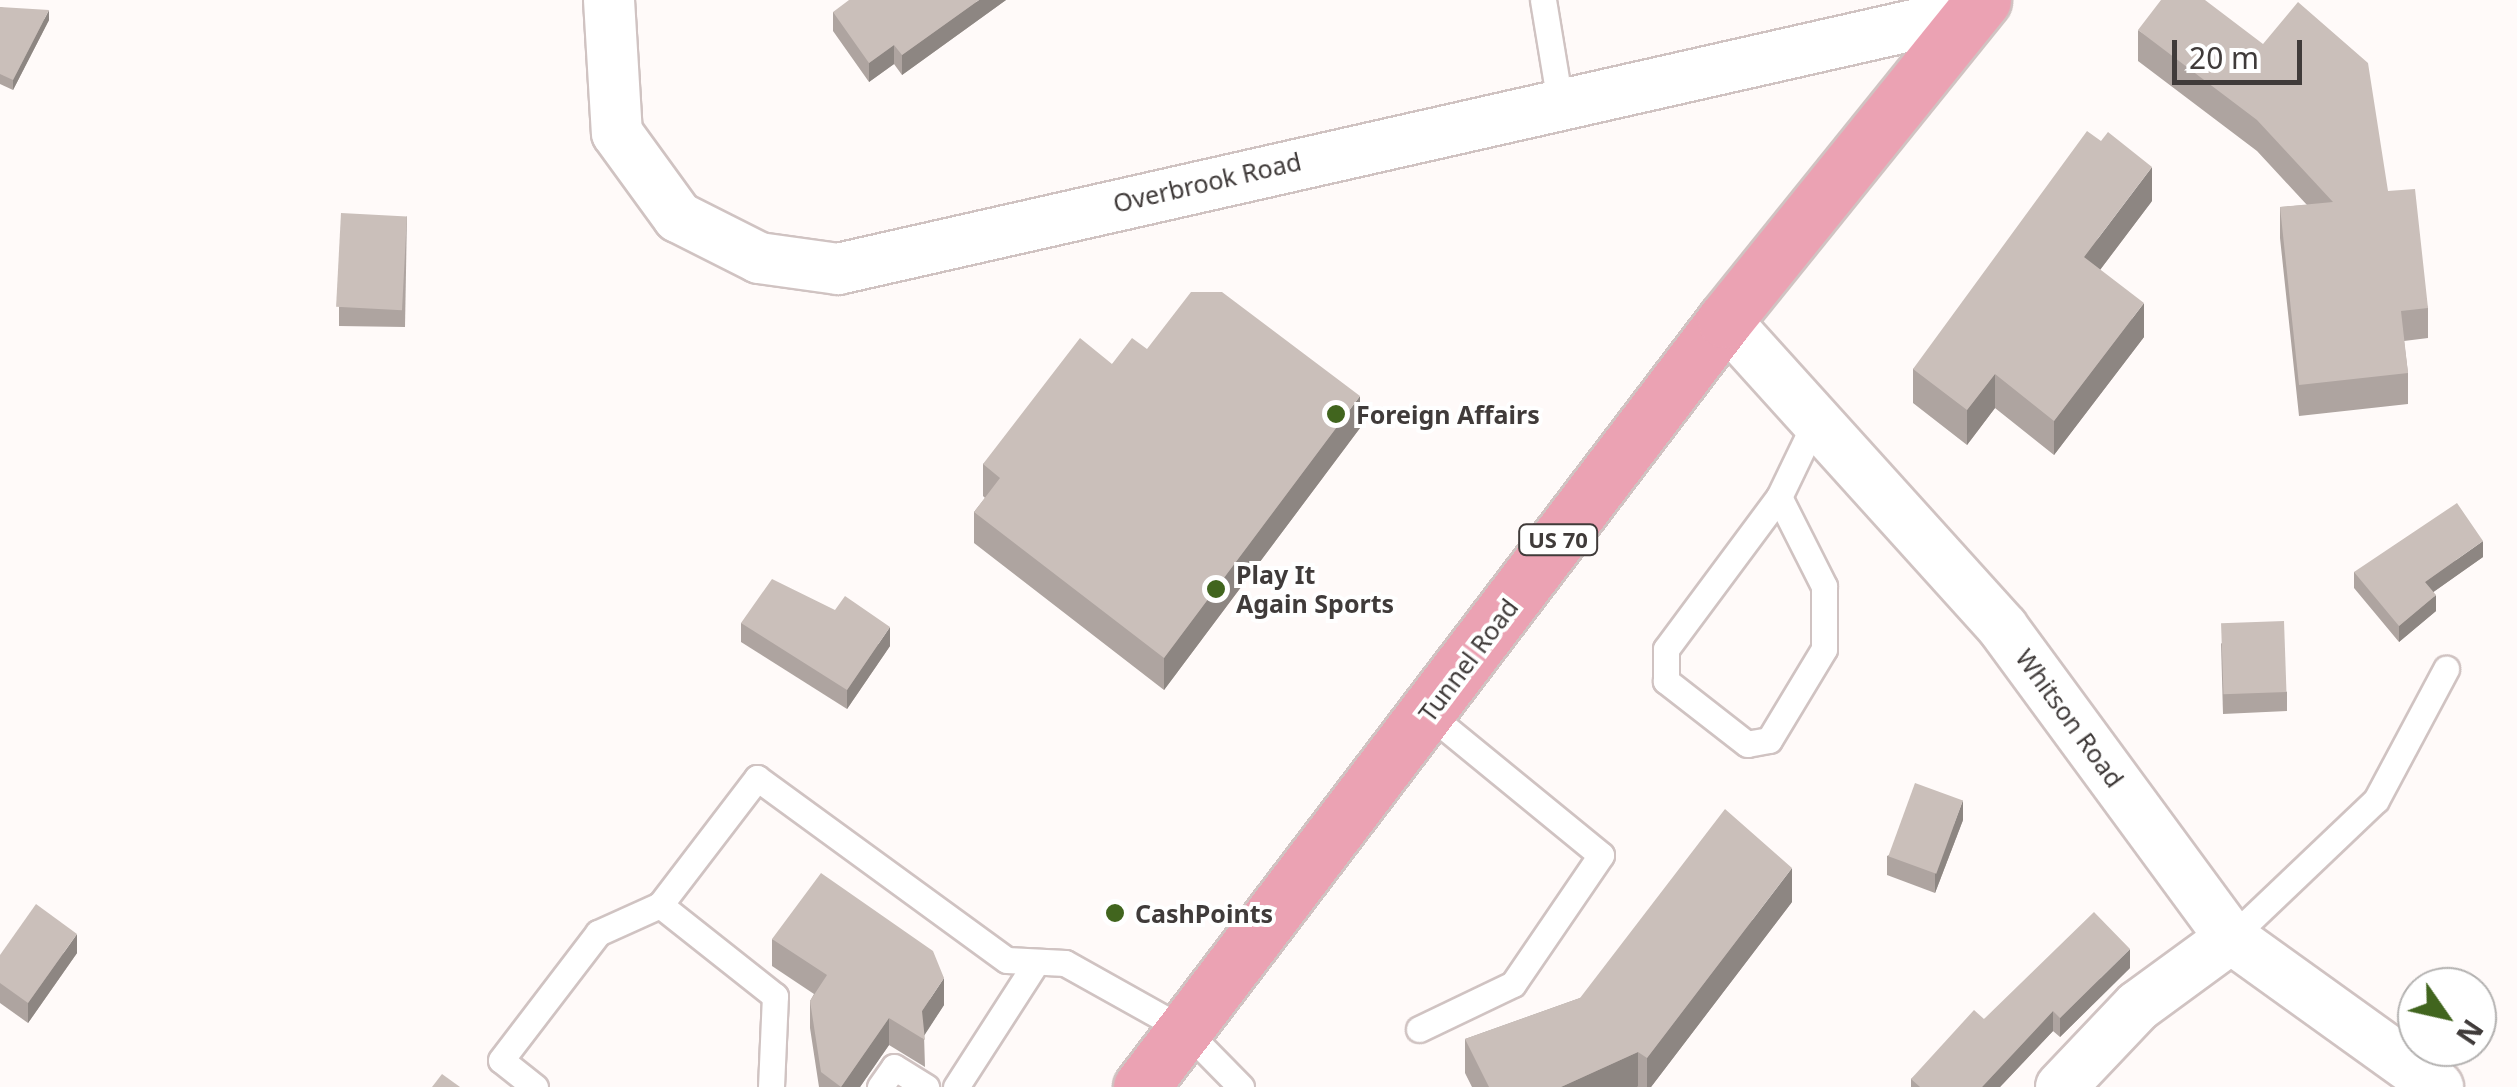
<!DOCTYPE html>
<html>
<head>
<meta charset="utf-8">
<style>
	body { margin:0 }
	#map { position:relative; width:2517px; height:1087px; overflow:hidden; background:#fffaf9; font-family:"Noto Sans",sans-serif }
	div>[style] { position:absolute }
	.roads { filter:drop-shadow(2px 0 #d0c3c2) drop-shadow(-2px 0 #d0c3c2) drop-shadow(0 2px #d0c3c2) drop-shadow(0 -2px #d0c3c2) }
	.lane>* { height:25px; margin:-12.5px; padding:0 12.5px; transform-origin:12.5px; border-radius:12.5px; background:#fff }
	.street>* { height:50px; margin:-25px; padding:0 25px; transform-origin:25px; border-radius:25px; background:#fff }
	.primary>* { height:55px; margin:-27.5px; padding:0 27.5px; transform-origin:27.5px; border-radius:27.5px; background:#eba2b3 }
	.wall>* { inset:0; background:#aea4a0 }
	.shaded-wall>* { inset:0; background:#8d8682 }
	.building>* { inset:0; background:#cabfba; transform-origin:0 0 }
	.dots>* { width:28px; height:28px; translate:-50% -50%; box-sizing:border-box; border:5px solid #fff; border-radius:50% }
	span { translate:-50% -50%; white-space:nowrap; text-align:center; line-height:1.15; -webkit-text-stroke:8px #fff; paint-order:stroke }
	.shield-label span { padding:2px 8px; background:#fff; border:2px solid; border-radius:8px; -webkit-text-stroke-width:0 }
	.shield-label { font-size:22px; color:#403b3a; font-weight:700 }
	.street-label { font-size:25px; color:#403b3a }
	.poi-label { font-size:25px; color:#403b3a; font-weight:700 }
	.left { translate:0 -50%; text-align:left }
	.north { position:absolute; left:2397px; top:967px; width:100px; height:100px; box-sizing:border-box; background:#fff; border:2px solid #b3b1b0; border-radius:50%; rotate:124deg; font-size:28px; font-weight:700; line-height:40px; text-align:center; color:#403b3a }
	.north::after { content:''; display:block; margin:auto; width:35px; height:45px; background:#41651e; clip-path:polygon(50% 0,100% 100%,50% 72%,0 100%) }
	.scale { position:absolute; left:2172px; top:40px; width:130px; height:45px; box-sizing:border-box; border:5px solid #403b3a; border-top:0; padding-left:12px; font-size:30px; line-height:35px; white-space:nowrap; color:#403b3a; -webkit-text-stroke:8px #fff; paint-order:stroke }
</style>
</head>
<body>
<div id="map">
	<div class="roads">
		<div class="lane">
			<i style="left:1543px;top:0;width:104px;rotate:80.6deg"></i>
			<i style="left:1779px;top:497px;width:100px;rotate:63.2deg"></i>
			<i style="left:1824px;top:586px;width:63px;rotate:90deg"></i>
			<i style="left:1824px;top:649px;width:106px;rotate:121.1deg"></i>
			<i style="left:1769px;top:740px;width:22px;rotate:170deg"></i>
			<i style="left:1747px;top:744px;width:103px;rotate:-142.1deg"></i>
			<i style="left:1666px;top:681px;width:32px;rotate:-90deg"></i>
			<i style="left:1666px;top:649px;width:189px;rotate:-53.4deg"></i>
			<i style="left:1779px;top:497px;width:85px;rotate:-64.3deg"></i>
			<i style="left:2231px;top:938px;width:200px;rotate:-43.6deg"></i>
			<i style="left:2376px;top:800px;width:149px;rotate:-61.9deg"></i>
			<i style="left:1419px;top:1029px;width:104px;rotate:-25.6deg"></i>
			<i style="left:1513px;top:984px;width:156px;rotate:-55.7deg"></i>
			<i style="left:1601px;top:855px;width:222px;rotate:-140.7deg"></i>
			<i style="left:535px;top:1087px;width:43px;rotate:-141.5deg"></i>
			<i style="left:501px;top:1060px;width:160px;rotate:-52.6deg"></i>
			<i style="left:598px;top:933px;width:68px;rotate:-24.3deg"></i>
			<i style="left:771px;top:1087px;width:91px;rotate:-87.5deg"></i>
			<i style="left:775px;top:996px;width:147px;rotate:-141.6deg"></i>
			<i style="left:660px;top:905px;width:160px;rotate:-52.6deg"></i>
			<i style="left:757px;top:778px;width:309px;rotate:36.1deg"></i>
			<i style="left:1007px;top:960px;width:58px;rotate:3deg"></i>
			<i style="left:1065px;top:963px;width:137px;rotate:29.2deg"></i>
			<i style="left:1185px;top:1030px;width:80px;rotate:45.5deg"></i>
			<i style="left:880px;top:1087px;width:24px;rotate:-55deg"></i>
			<i style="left:894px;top:1067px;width:38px;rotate:32deg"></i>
			<i style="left:956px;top:1087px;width:148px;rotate:-57.2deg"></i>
		</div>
		<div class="street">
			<i style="left:609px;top:0;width:133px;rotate:86.6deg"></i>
			<i style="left:617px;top:133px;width:104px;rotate:54deg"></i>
			<i style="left:678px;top:217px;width:91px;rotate:26.8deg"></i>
			<i style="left:759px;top:258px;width:80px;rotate:7.9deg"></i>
			<i style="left:838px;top:269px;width:1166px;rotate:-12.78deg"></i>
			<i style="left:1725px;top:320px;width:415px;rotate:47.9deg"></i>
			<i style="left:2003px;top:628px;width:385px;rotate:53.7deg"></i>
			<i style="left:2231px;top:938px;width:255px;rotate:35.7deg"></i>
			<i style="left:2061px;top:1087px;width:112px;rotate:-46.5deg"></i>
			<i style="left:2138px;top:1006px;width:115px;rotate:-36.2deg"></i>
		</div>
		<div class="primary">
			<i style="left:1141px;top:1087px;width:964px;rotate:-52.71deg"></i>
			<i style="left:1725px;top:320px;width:411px;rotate:-51.1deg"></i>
		</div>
	</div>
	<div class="wall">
		<i style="clip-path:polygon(1006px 0,902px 75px,894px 64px,869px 82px,833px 31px,833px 12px)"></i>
		<i style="clip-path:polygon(0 7px,49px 20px,13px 90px,0 84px)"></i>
		<i style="clip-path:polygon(2138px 30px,2388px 191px,2428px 308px,2428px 338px,2404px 341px,2408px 373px,2408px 404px,2299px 416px,2280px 238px,2280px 207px,2307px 205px,2257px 151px,2138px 61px)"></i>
		<i style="clip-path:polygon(2152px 201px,2100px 270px,2144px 337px,2054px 455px,1995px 408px,1967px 445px,1913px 403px,1913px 369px)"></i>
		<i style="clip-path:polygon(407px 216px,405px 327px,339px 326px,339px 307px)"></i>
		<i style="clip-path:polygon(1147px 349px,1360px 428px,1164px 690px,974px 543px,974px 512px,985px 498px,983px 496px,983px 464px,1112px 364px)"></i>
		<i style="clip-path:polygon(2483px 557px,2433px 592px,2436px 611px,2399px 642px,2354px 588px,2354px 572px)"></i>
		<i style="clip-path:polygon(741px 623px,890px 646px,847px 709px,741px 642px)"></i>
		<i style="clip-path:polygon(2221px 643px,2287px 692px,2287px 711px,2223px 714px)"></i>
		<i style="clip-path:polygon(1963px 820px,1935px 893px,1887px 875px,1887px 856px)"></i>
		<i style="clip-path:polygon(1792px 902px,1651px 1087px,1472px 1087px,1465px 1073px,1465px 1039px,1580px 998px)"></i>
		<i style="clip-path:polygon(772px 939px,944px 1005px,924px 1035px,925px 1067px,889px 1045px,860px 1087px,819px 1087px,810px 1028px,810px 1001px,814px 994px,772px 966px)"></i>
		<i style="clip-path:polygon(77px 953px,28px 1023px,0 1003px,0 955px)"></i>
		<i style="clip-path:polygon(2130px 968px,2060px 1037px,2053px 1031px,2000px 1087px,1911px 1087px,1911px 1079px,1984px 1019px)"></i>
	</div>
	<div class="shaded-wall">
		<i style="clip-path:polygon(979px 0,1006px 0,902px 75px,902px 55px)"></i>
		<i style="clip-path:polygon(49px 10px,49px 20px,13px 90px,13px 80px)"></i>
		<i style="clip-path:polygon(894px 45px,894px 64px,869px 82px,869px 63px)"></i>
		<i style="clip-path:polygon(2152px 167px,2152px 201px,2084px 291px,2084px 257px)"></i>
		<i style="clip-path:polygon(2144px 303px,2144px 337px,2054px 455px,2054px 421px)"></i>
		<i style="clip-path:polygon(1995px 374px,1995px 408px,1967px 445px,1967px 410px)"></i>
		<i style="clip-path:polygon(1360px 396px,1360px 428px,1164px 690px,1164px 658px)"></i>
		<i style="clip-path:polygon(2483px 541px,2483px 557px,2425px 598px,2425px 582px)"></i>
		<i style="clip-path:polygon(2436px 595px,2436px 611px,2399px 642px,2399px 626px)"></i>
		<i style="clip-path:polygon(890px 627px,890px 646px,847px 709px,847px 690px)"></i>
		<i style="clip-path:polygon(1963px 800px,1963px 820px,1935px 893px,1935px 874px)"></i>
		<i style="clip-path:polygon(1792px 868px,1792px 902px,1651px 1087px,1647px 1087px,1647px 1058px)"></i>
		<i style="clip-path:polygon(77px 934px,77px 953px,28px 1023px,28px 1003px)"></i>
		<i style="clip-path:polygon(2130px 949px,2130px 968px,2060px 1037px,2060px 1018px)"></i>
		<i style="clip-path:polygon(944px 978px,944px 1005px,922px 1039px,922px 1011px)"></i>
		<i style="clip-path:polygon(2053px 1011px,2053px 1031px,2000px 1087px,1982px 1087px)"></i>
		<i style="clip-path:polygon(889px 1018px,889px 1045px,860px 1087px,841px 1087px)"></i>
		<i style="clip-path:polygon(1638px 1052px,1638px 1086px,1637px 1087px,1561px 1087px)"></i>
	</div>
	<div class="building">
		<i style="clip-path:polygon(849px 0,979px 0,902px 55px,894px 45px,869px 63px,833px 12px)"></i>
		<i style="clip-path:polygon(2161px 0,2205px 0,2263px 44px,2298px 2px,2368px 63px,2388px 191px,2415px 189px,2428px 308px,2401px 311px,2408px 373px,2299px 385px,2280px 207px,2333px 202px,2257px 120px,2138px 30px)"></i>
		<i style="clip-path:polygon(0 7px,49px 10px,13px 80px,0 74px)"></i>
		<i style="clip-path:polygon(2087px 131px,2101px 141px,2108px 132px,2152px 167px,2084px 257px,2144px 303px,2054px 421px,1995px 374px,1967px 410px,1913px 369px)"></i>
		<i style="left:341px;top:213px;width:66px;height:94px;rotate:3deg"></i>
		<i style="clip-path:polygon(1191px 292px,1222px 292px,1360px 396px,1164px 658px,974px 512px,1000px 478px,983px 464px,1080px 338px,1112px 364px,1132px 338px,1147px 349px)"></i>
		<i style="clip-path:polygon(2457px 503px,2483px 541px,2425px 582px,2436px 595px,2399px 626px,2354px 572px)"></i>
		<i style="clip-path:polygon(772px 579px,835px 610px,845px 596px,890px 627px,847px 690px,741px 623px)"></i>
		<i style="left:2284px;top:621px;width:71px;height:63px;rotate:88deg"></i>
		<i style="left:1915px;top:783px;width:51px;height:78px;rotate:20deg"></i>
		<i style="clip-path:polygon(1725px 809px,1792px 868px,1647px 1058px,1638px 1052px,1561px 1087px,1489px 1087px,1465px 1039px,1580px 998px)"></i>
		<i style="clip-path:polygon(821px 873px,933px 951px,944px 978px,922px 1011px,925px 1040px,889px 1018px,841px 1087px,821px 1072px,810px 1001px,827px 975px,772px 939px)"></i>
		<i style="clip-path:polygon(36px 904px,77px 934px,28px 1003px,0 983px,0 955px)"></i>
		<i style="clip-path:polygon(2094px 912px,2130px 949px,2060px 1018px,2053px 1011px,1982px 1087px,1920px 1087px,1911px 1079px,1974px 1010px,1984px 1019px)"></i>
		<i style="clip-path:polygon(442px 1074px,460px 1087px,432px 1087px)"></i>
	</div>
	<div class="dots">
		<i style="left:1336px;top:414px;background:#41651e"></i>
		<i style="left:1216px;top:589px;background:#41651e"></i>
		<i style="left:1115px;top:913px;background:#41651e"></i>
	</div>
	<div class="shield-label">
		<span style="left:1558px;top:540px">US 70</span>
	</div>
	<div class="street-label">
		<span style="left:1207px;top:182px;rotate:-13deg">Overbrook Road</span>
		<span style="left:1468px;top:660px;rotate:-53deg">Tunnel Road</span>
		<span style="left:2070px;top:718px;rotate:54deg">Whitson Road</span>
	</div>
	<div class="poi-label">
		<span class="left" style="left:1356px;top:414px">Foreign Affairs</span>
		<span class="left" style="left:1236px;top:589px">Play It<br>Again Sports</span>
		<span class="left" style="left:1135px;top:913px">CashPoints</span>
	</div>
	<div class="north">N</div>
	<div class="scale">20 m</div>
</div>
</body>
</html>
